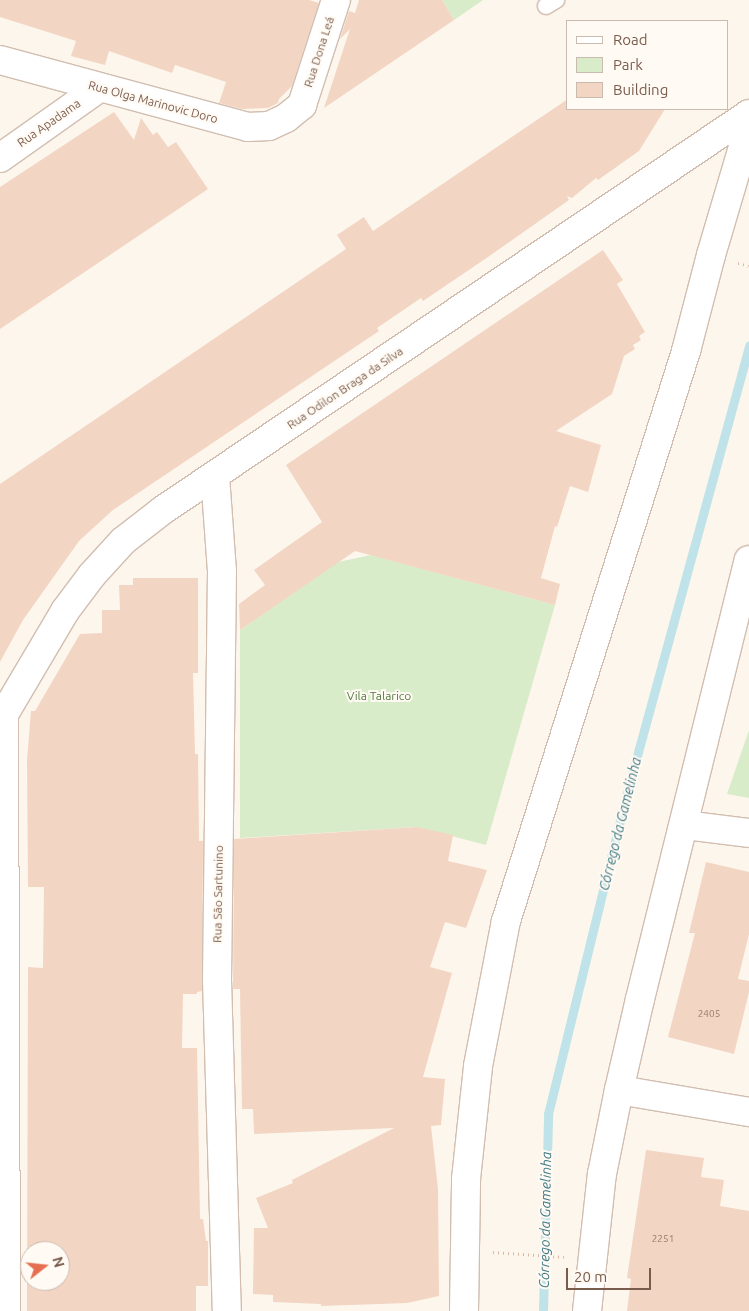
<!DOCTYPE html>
<html>
<head>
<meta charset="utf-8">
<style>
	body { margin:0 }
	#map { position:relative; width:749px; height:1311px; overflow:hidden; background:#fdf6ec; font-family:Ubuntu,sans-serif }
	div>[style] { position:absolute }
	.green>* { inset:0; background:#d8ecc9 }
	.stream>* { height:9px; margin:-4.5px; padding:0 4.5px; transform-origin:4.5px; border-radius:4.5px; background:#bfe3e8 }
	.building>* { inset:0; background:#f3d5c3 }
	.path>* { height:3px; margin-top:-1.5px; transform-origin:0; background:repeating-linear-gradient(90deg,#d9b8a5 0 1px,transparent 0 5px) }
	.roads { filter:drop-shadow(1px 0 #d1beb0) drop-shadow(-1px 0 #d1beb0) drop-shadow(0 1px #d1beb0) drop-shadow(0 -1px #d1beb0) }
	.lane>* { height:16px; margin:-8px; padding:0 8px; transform-origin:8px; border-radius:8px; background:#fff }
	.street>* { height:28px; margin:-14px; padding:0 14px; transform-origin:14px; border-radius:14px; background:#fff }
	.secondary>* { height:28px; margin:-14px; padding:0 14px; transform-origin:14px; border-radius:14px; background:#fff }
	span { translate:-50% -50%; white-space:nowrap; text-align:center; line-height:1.15; -webkit-text-stroke:4px #fffaf3; paint-order:stroke }
	.number-label { font-size:10px; color:#987a6a }
	.number-label span { -webkit-text-stroke-width:0 }
	.street-label { font-size:12px; color:#7a5c4d }
	.park-label { font-size:12px; color:#537a41 }
	.water-label { font-size:14px; color:#437c86; font-style:italic }
	.legend { position:absolute; left:566px; top:20px; width:162px; height:90px; box-sizing:border-box; background:#fffaf3; border:1px solid #cabbb1; margin:0; padding:6px 9px; list-style:none; font-size:15px; color:#7a5c4d }
	.legend li { display:flex; align-items:center; gap:10px; height:25px }
	.legend b { width:25px; border:1px solid #cabbb1 }
	.north { position:absolute; left:20px; top:1241px; width:50px; height:50px; box-sizing:border-box; background:#fffaf3; border:1px solid #cabbb1; border-radius:50%; rotate:74deg; font-size:14px; font-weight:700; line-height:20px; text-align:center; color:#7a5c4d }
	.north::after { content:''; display:block; margin:auto; width:18px; height:22px; background:#e76f51; clip-path:polygon(50% 0,100% 100%,50% 72%,0 100%) }
	.scale { position:absolute; left:566px; top:1268px; width:85px; height:22px; box-sizing:border-box; border:2px solid #7a5c4d; border-top:0; padding-left:6px; font-size:15px; line-height:18px; white-space:nowrap; color:#7a5c4d; -webkit-text-stroke:4px #fffaf3; paint-order:stroke }
</style>
</head>
<body>
<div id="map">
	<div class="green">
		<i style="clip-path:polygon(442px 0,483px 0,454px 20px)"></i>
		<i style="clip-path:polygon(371px 555px,555px 605px,486px 845px,417px 827px,240px 838px,240px 630px,338px 562px)"></i>
		<i style="clip-path:polygon(749px 730px,749px 798px,727px 794px)"></i>
	</div>
	<div class="stream">
		<i style="left:543px;top:1311px;width:197px;rotate:-88.5deg"></i>
		<i style="left:548px;top:1114px;width:339px;rotate:-76.2deg"></i>
		<i style="left:629px;top:785px;width:456px;rotate:-74.7deg"></i>
	</div>
	<div class="building">
		<i style="clip-path:polygon(0 0,309px 0,319px 3px,292px 86px,279px 99px,278px 103px,268px 108px,242px 109px,219px 103px,226px 82px,175px 65px,172px 73px,109px 51px,105px 65px,71px 56px,76px 41px,0 17px)"></i>
		<i style="clip-path:polygon(359px 0,442px 0,454px 20px,324px 108px,350px 29px,340px 39px,349px 11px,355px 13px)"></i>
		<i style="clip-path:polygon(568px 99px,568px 109px,665px 109px,639px 151px,598px 180px,596px 178px,572px 198px,567px 196px,569px 200px,488px 257px,423px 301px,421px 298px,377px 328px,379px 331px,113px 510px,79px 541px,23px 620px,0 662px,0 484px,346px 249px,337px 235px,364px 217px,373px 231px)"></i>
		<i style="clip-path:polygon(114px 112px,134px 140px,141px 118px,153px 135px,157px 132px,168px 147px,176px 142px,208px 189px,0 329px,0 187px)"></i>
		<i style="clip-path:polygon(603px 250px,623px 280px,617px 284px,645px 332px,639px 336px,641px 340px,633px 345px,635px 349px,624px 356px,612px 394px,556px 431px,601px 445px,588px 492px,570px 486px,557px 527px,555px 526px,541px 578px,560px 584px,555px 605px,355px 551px,240px 630px,239px 604px,265px 585px,254px 570px,322px 522px,286px 465px)"></i>
		<i style="clip-path:polygon(evenodd,133px 578px,198px 578px,198px 673px,193px 673px,195px 754px,198px 754px,199px 841px,203px 841px,202px 991px,197px 992px,197px 994px,183px 994px,182px 1048px,197px 1048px,200px 1219px,203px 1219px,206px 1241px,208px 1241px,208px 1286px,196px 1286px,196px 1311px,27px 1311px,28px 967px,43px 968px,44px 887px,28px 887px,27px 760px,31px 711px,35px 711px,80px 634px,102px 633px,102px 610px,120px 610px,119px 585px,133px 585px,133px 578px,30px 1251px,60px 1251px,60px 1281px,30px 1281px,30px 1251px)"></i>
		<i style="clip-path:polygon(417px 827px,453px 835px,448px 861px,487px 870px,466px 928px,445px 922px,430px 967px,452px 973px,423px 1077px,445px 1079px,441px 1125px,431px 1126px,438px 1189px,439px 1296px,407px 1303px,379px 1304px,321px 1306px,321px 1304px,273px 1302px,273px 1295px,253px 1294px,254px 1228px,268px 1228px,256px 1198px,293px 1183px,292px 1180px,394px 1128px,254px 1134px,253px 1109px,242px 1109px,240px 989px,233px 989px,234px 839px)"></i>
		<i style="clip-path:polygon(706px 862px,749px 872px,749px 934px,738px 979px,749px 981px,749px 992px,734px 1054px,668px 1037px,695px 933px,689px 933px)"></i>
		<i style="clip-path:polygon(646px 1150px,704px 1158px,701px 1177px,724px 1180px,720px 1206px,749px 1211px,749px 1311px,627px 1311px,631px 1279px,627px 1278px)"></i>
	</div>
	<div class="path">
		<i style="left:738px;top:263px;width:11px;rotate:15deg"></i>
		<i style="left:493px;top:1252px;width:71px;rotate:4deg"></i>
	</div>
	<div class="roads">
		<div class="lane">
			<i style="left:546px;top:6px;width:12px;rotate:-31deg"></i>
		</div>
		<div class="street">
			<i style="left:0;top:60px;width:257px;rotate:15.1deg"></i>
			<i style="left:248px;top:127px;width:21px;rotate:-3deg"></i>
			<i style="left:269px;top:126px;width:19px;rotate:-25deg"></i>
			<i style="left:286px;top:118px;width:21px;rotate:-39deg"></i>
			<i style="left:302px;top:105px;width:110px;rotate:-72.1deg"></i>
			<i style="left:0;top:158px;width:121px;rotate:-35.3deg"></i>
			<i style="left:215px;top:476px;width:95px;rotate:85.8deg"></i>
			<i style="left:222px;top:571px;width:409px;rotate:90.7deg"></i>
			<i style="left:217px;top:980px;width:331px;rotate:88.3deg"></i>
			<i style="left:4px;top:715px;width:596px;rotate:89.81deg"></i>
			<i style="left:0;top:721px;width:128px;rotate:-59.4deg"></i>
			<i style="left:65px;top:611px;width:45px;rotate:-53.1deg"></i>
			<i style="left:92px;top:575px;width:46px;rotate:-47.6deg"></i>
			<i style="left:123px;top:541px;width:51px;rotate:-37.8deg"></i>
			<i style="left:163px;top:510px;width:707px;rotate:-34.05deg"></i>
			<i style="left:685px;top:825px;width:64px;rotate:7.1deg"></i>
			<i style="left:619px;top:1090px;width:132px;rotate:9.6deg"></i>
		</div>
		<div class="secondary">
			<i style="left:464px;top:1311px;width:132px;rotate:-89.1deg"></i>
			<i style="left:466px;top:1179px;width:114px;rotate:-83.9deg"></i>
			<i style="left:478px;top:1066px;width:148px;rotate:-79.1deg"></i>
			<i style="left:506px;top:921px;width:598px;rotate:-72.47deg"></i>
			<i style="left:686px;top:351px;width:99px;rotate:-75.4deg"></i>
			<i style="left:711px;top:255px;width:134px;rotate:-73.5deg"></i>
			<i style="left:587px;top:1311px;width:138px;rotate:-83.8deg"></i>
			<i style="left:602px;top:1174px;width:86px;rotate:-78.6deg"></i>
			<i style="left:619px;top:1090px;width:93px;rotate:-77deg"></i>
			<i style="left:640px;top:999px;width:452px;rotate:-76.1deg"></i>
		</div>
	</div>
	<div class="number-label">
		<span style="left:709px;top:1014px">2405</span>
		<span style="left:663px;top:1239px">2251</span>
	</div>
	<div class="street-label">
		<span style="left:319px;top:52px;rotate:-72deg">Rua Dona Leá</span>
		<span style="left:153px;top:102px;rotate:15deg">Rua Olga Marinovic Doro</span>
		<span style="left:49px;top:123px;rotate:-35deg">Rua Apadama</span>
		<span style="left:345px;top:388px;rotate:-34deg">Rua Odilon Braga da Silva</span>
		<span style="left:218px;top:894px;rotate:-89deg">Rua São Sartunino</span>
	</div>
	<div class="park-label">
		<span style="left:379px;top:696px">Vila Talarico</span>
	</div>
	<div class="water-label">
		<span style="left:620px;top:824px;rotate:-76deg">Córrego da Gamelinha</span>
		<span style="left:545px;top:1220px;rotate:-89deg">Córrego da Gamelinha</span>
	</div>
	<ul class="legend">
	<li><b style="height:6px;background:#fff"></b>Road</li>
	<li><b style="height:14px;background:#d8ecc9"></b>Park</li>
	<li><b style="height:14px;background:#f3d5c3"></b>Building</li>
	</ul>
	<div class="north">N</div>
	<div class="scale">20 m</div>
</div>
</body>
</html>
